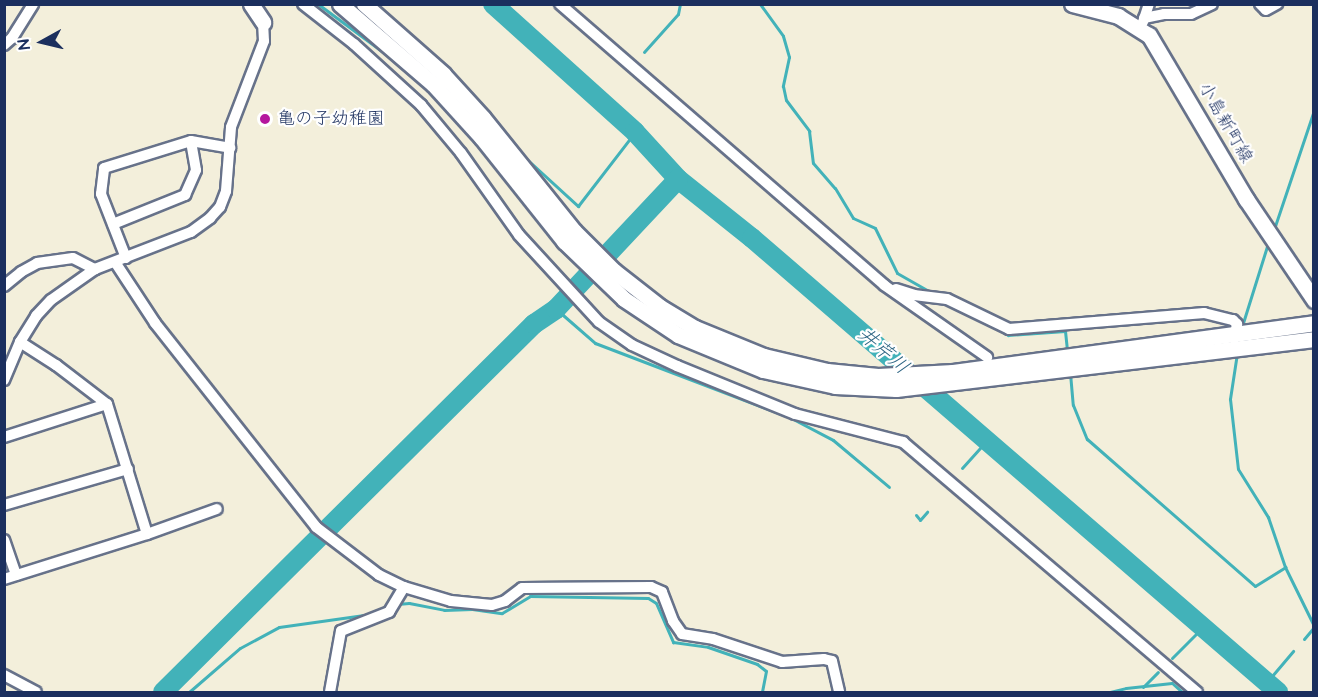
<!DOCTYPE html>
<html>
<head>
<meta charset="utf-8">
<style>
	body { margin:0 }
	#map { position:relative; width:1318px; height:697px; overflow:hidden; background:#f3efdb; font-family:"Architects Daughter","Klee One",sans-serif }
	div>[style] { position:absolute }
	.stream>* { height:3px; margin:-1.5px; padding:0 1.5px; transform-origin:1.5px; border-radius:1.5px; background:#42b2b9 }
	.river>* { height:20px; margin:-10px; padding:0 10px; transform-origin:10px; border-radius:10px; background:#42b2b9 }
	.roads { filter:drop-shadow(2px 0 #67728a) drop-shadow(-2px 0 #67728a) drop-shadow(0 2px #67728a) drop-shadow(0 -2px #67728a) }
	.street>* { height:10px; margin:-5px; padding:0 5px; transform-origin:5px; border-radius:5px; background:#fff }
	.secondary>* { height:15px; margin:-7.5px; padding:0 7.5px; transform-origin:7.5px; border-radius:7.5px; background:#fff }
	.dots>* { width:16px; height:16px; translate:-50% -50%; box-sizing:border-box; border:3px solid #fff; border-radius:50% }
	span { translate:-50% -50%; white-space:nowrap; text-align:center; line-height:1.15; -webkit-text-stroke:4.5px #fff; paint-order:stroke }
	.poi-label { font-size:18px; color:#1b2f5e }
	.left { translate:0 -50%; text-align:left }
	.street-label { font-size:18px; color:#1b2f5e }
	.water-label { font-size:20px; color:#2b6382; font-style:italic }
	.frame { position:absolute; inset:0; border:6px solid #1b2f5e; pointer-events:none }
	.north { position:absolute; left:12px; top:12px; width:60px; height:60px; -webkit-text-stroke:4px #fff; paint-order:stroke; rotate:262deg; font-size:16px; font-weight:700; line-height:24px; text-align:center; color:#1b2f5e }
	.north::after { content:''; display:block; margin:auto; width:21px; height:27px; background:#1b2f5e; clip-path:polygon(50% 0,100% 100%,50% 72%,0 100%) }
</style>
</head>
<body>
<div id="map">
	<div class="stream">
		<i style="left:318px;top:4px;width:101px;rotate:36.5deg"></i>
		<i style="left:760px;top:4px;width:39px;rotate:54deg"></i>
		<i style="left:783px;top:36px;width:22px;rotate:74deg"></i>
		<i style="left:789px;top:57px;width:30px;rotate:102deg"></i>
		<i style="left:783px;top:86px;width:14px;rotate:78deg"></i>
		<i style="left:786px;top:100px;width:39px;rotate:53deg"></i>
		<i style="left:809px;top:131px;width:32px;rotate:83deg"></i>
		<i style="left:813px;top:163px;width:33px;rotate:49deg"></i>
		<i style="left:835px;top:188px;width:35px;rotate:59deg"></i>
		<i style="left:853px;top:218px;width:24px;rotate:24deg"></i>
		<i style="left:875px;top:228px;width:50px;rotate:63.9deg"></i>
		<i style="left:897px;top:273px;width:40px;rotate:29.7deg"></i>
		<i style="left:644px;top:52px;width:51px;rotate:-48.2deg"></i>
		<i style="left:678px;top:14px;width:10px;rotate:-79deg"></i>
		<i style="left:520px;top:153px;width:79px;rotate:42.4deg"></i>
		<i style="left:578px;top:206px;width:93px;rotate:-52.4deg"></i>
		<i style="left:1274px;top:229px;width:126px;rotate:-71.4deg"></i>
		<i style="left:556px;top:309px;width:52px;rotate:41.1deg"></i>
		<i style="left:595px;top:343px;width:202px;rotate:20.9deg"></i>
		<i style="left:1242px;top:326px;width:87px;rotate:-72.6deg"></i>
		<i style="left:998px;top:329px;width:12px;rotate:31deg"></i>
		<i style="left:1008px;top:335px;width:57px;rotate:-4deg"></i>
		<i style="left:1065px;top:331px;width:20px;rotate:84deg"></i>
		<i style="left:1237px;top:353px;width:47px;rotate:98.7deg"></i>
		<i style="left:1230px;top:399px;width:70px;rotate:83.5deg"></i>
		<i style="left:1238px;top:469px;width:57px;rotate:58deg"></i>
		<i style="left:1268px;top:517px;width:53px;rotate:71.2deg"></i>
		<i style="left:1285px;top:567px;width:66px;rotate:63.8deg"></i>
		<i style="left:1070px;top:373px;width:32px;rotate:85deg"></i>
		<i style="left:1073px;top:405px;width:37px;rotate:68deg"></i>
		<i style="left:1087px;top:439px;width:223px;rotate:41.2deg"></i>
		<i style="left:1255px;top:586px;width:36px;rotate:-32deg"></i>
		<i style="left:793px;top:419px;width:45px;rotate:27.7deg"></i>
		<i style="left:833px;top:440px;width:73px;rotate:40deg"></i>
		<i style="left:962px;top:468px;width:36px;rotate:-48deg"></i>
		<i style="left:916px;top:515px;width:6px;rotate:51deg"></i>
		<i style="left:920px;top:520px;width:11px;rotate:-49deg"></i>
		<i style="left:397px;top:604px;width:12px;rotate:-5deg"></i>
		<i style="left:409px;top:603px;width:36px;rotate:11deg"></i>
		<i style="left:444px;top:610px;width:28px;rotate:-2deg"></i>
		<i style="left:472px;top:609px;width:30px;rotate:8deg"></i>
		<i style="left:502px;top:613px;width:33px;rotate:-31deg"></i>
		<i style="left:530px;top:596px;width:118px;rotate:1deg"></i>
		<i style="left:648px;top:598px;width:9px;rotate:32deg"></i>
		<i style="left:656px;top:603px;width:43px;rotate:66.4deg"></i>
		<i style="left:673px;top:642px;width:35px;rotate:8deg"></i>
		<i style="left:708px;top:647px;width:52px;rotate:19.1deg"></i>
		<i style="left:757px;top:664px;width:11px;rotate:38deg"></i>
		<i style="left:766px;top:671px;width:21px;rotate:101deg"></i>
		<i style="left:1304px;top:639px;width:16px;rotate:-50deg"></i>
		<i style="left:1172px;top:658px;width:42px;rotate:-45deg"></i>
		<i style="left:1266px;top:683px;width:42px;rotate:-49.8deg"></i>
		<i style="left:1143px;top:687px;width:21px;rotate:-45deg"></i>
		<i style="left:189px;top:692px;width:67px;rotate:-40.8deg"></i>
		<i style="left:240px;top:648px;width:44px;rotate:-28.3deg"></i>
		<i style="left:279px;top:627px;width:93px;rotate:-8deg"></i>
		<i style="left:1037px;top:692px;width:22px"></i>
		<i style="left:1110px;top:692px;width:16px;rotate:-14deg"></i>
		<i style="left:1126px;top:688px;width:46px;rotate:-6.2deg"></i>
		<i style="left:1172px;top:683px;width:13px;rotate:42deg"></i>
	</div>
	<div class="river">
		<i style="left:493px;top:4px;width:191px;rotate:42deg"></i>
		<i style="left:635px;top:132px;width:64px;rotate:47.5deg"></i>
		<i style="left:678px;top:179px;width:95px;rotate:38.6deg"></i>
		<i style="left:752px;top:238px;width:695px;rotate:40.8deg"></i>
		<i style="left:163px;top:692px;width:523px;rotate:-44.77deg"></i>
		<i style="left:534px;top:324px;width:27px;rotate:-34deg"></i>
		<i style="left:556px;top:309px;width:178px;rotate:-46.8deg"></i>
	</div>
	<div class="roads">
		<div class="street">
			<i style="left:303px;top:4px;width:65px;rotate:38.1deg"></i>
			<i style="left:354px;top:44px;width:91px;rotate:42.3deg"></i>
			<i style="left:421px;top:105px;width:62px;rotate:50.2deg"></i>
			<i style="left:461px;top:153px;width:100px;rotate:54.7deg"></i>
			<i style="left:519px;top:235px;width:118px;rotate:47.4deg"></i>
			<i style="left:599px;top:322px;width:40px;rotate:34.9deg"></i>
			<i style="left:632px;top:345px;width:50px;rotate:25deg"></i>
			<i style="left:677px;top:366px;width:127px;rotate:22.1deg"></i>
			<i style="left:795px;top:414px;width:112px;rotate:14.5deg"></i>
			<i style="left:903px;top:442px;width:386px;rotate:40.4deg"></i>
			<i style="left:560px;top:4px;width:429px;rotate:40.9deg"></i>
			<i style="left:884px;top:285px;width:126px;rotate:35deg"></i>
			<i style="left:1260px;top:4px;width:8px;rotate:45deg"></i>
			<i style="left:1266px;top:10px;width:13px;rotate:-29deg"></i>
			<i style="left:1144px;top:18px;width:20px;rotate:-11deg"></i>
			<i style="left:1164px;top:14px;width:27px"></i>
			<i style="left:1191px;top:14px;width:23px;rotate:-25deg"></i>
			<i style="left:1143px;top:22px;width:19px;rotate:-72deg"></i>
			<i style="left:4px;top:45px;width:11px;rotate:-41deg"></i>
			<i style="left:12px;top:38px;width:40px;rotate:-58deg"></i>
			<i style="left:113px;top:224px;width:78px;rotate:-21.9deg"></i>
			<i style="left:185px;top:195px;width:27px;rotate:-66deg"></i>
			<i style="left:196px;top:170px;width:29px;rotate:-100deg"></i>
			<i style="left:126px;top:258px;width:69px;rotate:-111.3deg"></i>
			<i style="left:101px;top:194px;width:26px;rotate:-83deg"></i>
			<i style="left:104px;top:168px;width:91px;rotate:-17.2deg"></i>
			<i style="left:191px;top:141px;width:40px;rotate:10deg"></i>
			<i style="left:115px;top:262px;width:73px;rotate:56.7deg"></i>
			<i style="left:155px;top:323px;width:260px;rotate:51.7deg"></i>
			<i style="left:316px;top:527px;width:79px;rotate:37.3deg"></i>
			<i style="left:379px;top:575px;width:28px;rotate:26deg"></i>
			<i style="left:404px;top:587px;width:49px;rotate:16.6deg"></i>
			<i style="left:451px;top:601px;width:41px;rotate:5.6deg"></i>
			<i style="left:492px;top:605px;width:14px;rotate:-17deg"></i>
			<i style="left:505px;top:601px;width:21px;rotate:-37deg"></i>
			<i style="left:522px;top:588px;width:129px;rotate:-0.4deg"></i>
			<i style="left:651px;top:587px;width:12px;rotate:24deg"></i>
			<i style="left:662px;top:592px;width:31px;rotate:69deg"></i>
			<i style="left:673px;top:621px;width:16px;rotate:55deg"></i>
			<i style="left:682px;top:634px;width:31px;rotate:9deg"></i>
			<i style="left:713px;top:639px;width:73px;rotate:18.4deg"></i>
			<i style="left:782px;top:662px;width:42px;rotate:-4.1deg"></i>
			<i style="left:824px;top:659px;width:8px;rotate:14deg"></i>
			<i style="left:832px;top:661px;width:32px;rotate:77deg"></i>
			<i style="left:4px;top:286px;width:22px;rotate:-39deg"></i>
			<i style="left:21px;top:272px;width:18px;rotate:-29deg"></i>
			<i style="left:37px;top:263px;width:36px;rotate:-8deg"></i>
			<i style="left:73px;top:258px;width:25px;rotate:27deg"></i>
			<i style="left:896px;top:289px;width:19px;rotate:18deg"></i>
			<i style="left:914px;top:295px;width:33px;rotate:7deg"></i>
			<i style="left:947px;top:299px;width:69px;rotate:25.8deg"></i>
			<i style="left:1009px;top:329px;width:196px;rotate:-4.7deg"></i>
			<i style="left:1204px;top:313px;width:30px;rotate:14deg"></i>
			<i style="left:1233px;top:320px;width:6px;rotate:45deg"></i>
			<i style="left:1237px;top:324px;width:15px;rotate:101deg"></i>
			<i style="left:20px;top:342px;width:43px;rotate:32.6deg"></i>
			<i style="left:56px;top:365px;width:64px;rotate:37.4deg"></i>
			<i style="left:107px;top:404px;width:136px;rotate:72.9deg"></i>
			<i style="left:4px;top:380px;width:41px;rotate:-67.2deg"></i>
			<i style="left:20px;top:342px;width:31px;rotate:-58deg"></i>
			<i style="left:36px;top:316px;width:22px;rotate:-47deg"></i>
			<i style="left:51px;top:300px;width:54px;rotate:-35.2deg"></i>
			<i style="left:95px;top:269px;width:103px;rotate:-21.1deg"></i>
			<i style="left:191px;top:232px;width:24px;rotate:-36deg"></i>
			<i style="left:210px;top:218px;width:15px;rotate:-48deg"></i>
			<i style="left:220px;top:207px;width:17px;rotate:-69deg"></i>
			<i style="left:226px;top:191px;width:64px;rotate:-85.5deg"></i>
			<i style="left:231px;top:127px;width:92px;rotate:-69deg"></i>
			<i style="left:264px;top:41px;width:19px;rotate:-93deg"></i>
			<i style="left:4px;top:437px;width:108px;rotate:-17.8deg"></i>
			<i style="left:4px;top:505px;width:129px;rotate:-16.2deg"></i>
			<i style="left:4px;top:540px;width:37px;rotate:71deg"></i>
			<i style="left:4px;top:579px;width:150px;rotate:-17.5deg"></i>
			<i style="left:147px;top:534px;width:74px;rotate:-19.7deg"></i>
			<i style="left:4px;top:675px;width:36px;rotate:28deg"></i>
			<i style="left:330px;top:692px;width:62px;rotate:-79.8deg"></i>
			<i style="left:341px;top:631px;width:52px;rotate:-21.6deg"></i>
			<i style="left:389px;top:612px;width:29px;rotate:-59deg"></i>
		</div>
		<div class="secondary">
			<i style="left:251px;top:4px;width:22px;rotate:56deg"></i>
			<i style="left:340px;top:4px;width:123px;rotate:40.7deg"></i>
			<i style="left:433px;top:84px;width:73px;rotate:47.8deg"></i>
			<i style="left:482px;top:138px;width:132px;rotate:51.5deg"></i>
			<i style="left:564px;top:241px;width:83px;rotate:44deg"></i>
			<i style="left:624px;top:299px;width:65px;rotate:33.7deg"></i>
			<i style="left:678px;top:335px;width:92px;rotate:22.4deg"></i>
			<i style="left:763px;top:370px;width:74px;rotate:12.5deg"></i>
			<i style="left:835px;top:386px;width:61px;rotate:2.8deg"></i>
			<i style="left:896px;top:389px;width:421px;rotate:-6.8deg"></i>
			<i style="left:364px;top:4px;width:106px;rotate:41.5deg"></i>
			<i style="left:443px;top:74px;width:59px;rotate:47.7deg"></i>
			<i style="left:483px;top:118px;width:145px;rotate:51.2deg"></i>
			<i style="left:574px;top:231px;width:57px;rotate:45deg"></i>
			<i style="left:614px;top:271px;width:58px;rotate:38deg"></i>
			<i style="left:660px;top:307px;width:41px;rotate:31deg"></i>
			<i style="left:695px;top:328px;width:74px;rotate:22.1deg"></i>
			<i style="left:764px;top:356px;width:65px;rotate:13.4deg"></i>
			<i style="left:827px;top:371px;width:51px;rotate:5.6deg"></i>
			<i style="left:878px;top:376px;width:75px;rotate:-3.1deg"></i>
			<i style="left:953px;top:372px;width:364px;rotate:-7.7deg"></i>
			<i style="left:1072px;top:4px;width:48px;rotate:14.6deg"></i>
			<i style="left:1118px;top:16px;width:36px;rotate:32deg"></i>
			<i style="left:1149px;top:35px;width:191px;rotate:59.4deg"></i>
			<i style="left:1246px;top:199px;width:122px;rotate:56deg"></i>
		</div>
	</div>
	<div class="dots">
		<i style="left:265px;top:119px;background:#b5179e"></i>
	</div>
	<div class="poi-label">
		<span class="left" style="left:277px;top:119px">亀の子幼稚園</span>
	</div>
	<div class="street-label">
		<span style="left:1225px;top:123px;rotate:60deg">小島新町線</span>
	</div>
	<div class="water-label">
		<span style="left:883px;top:351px;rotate:41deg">井芹川</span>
	</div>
	<div class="frame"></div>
	<div class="north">N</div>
</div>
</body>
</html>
